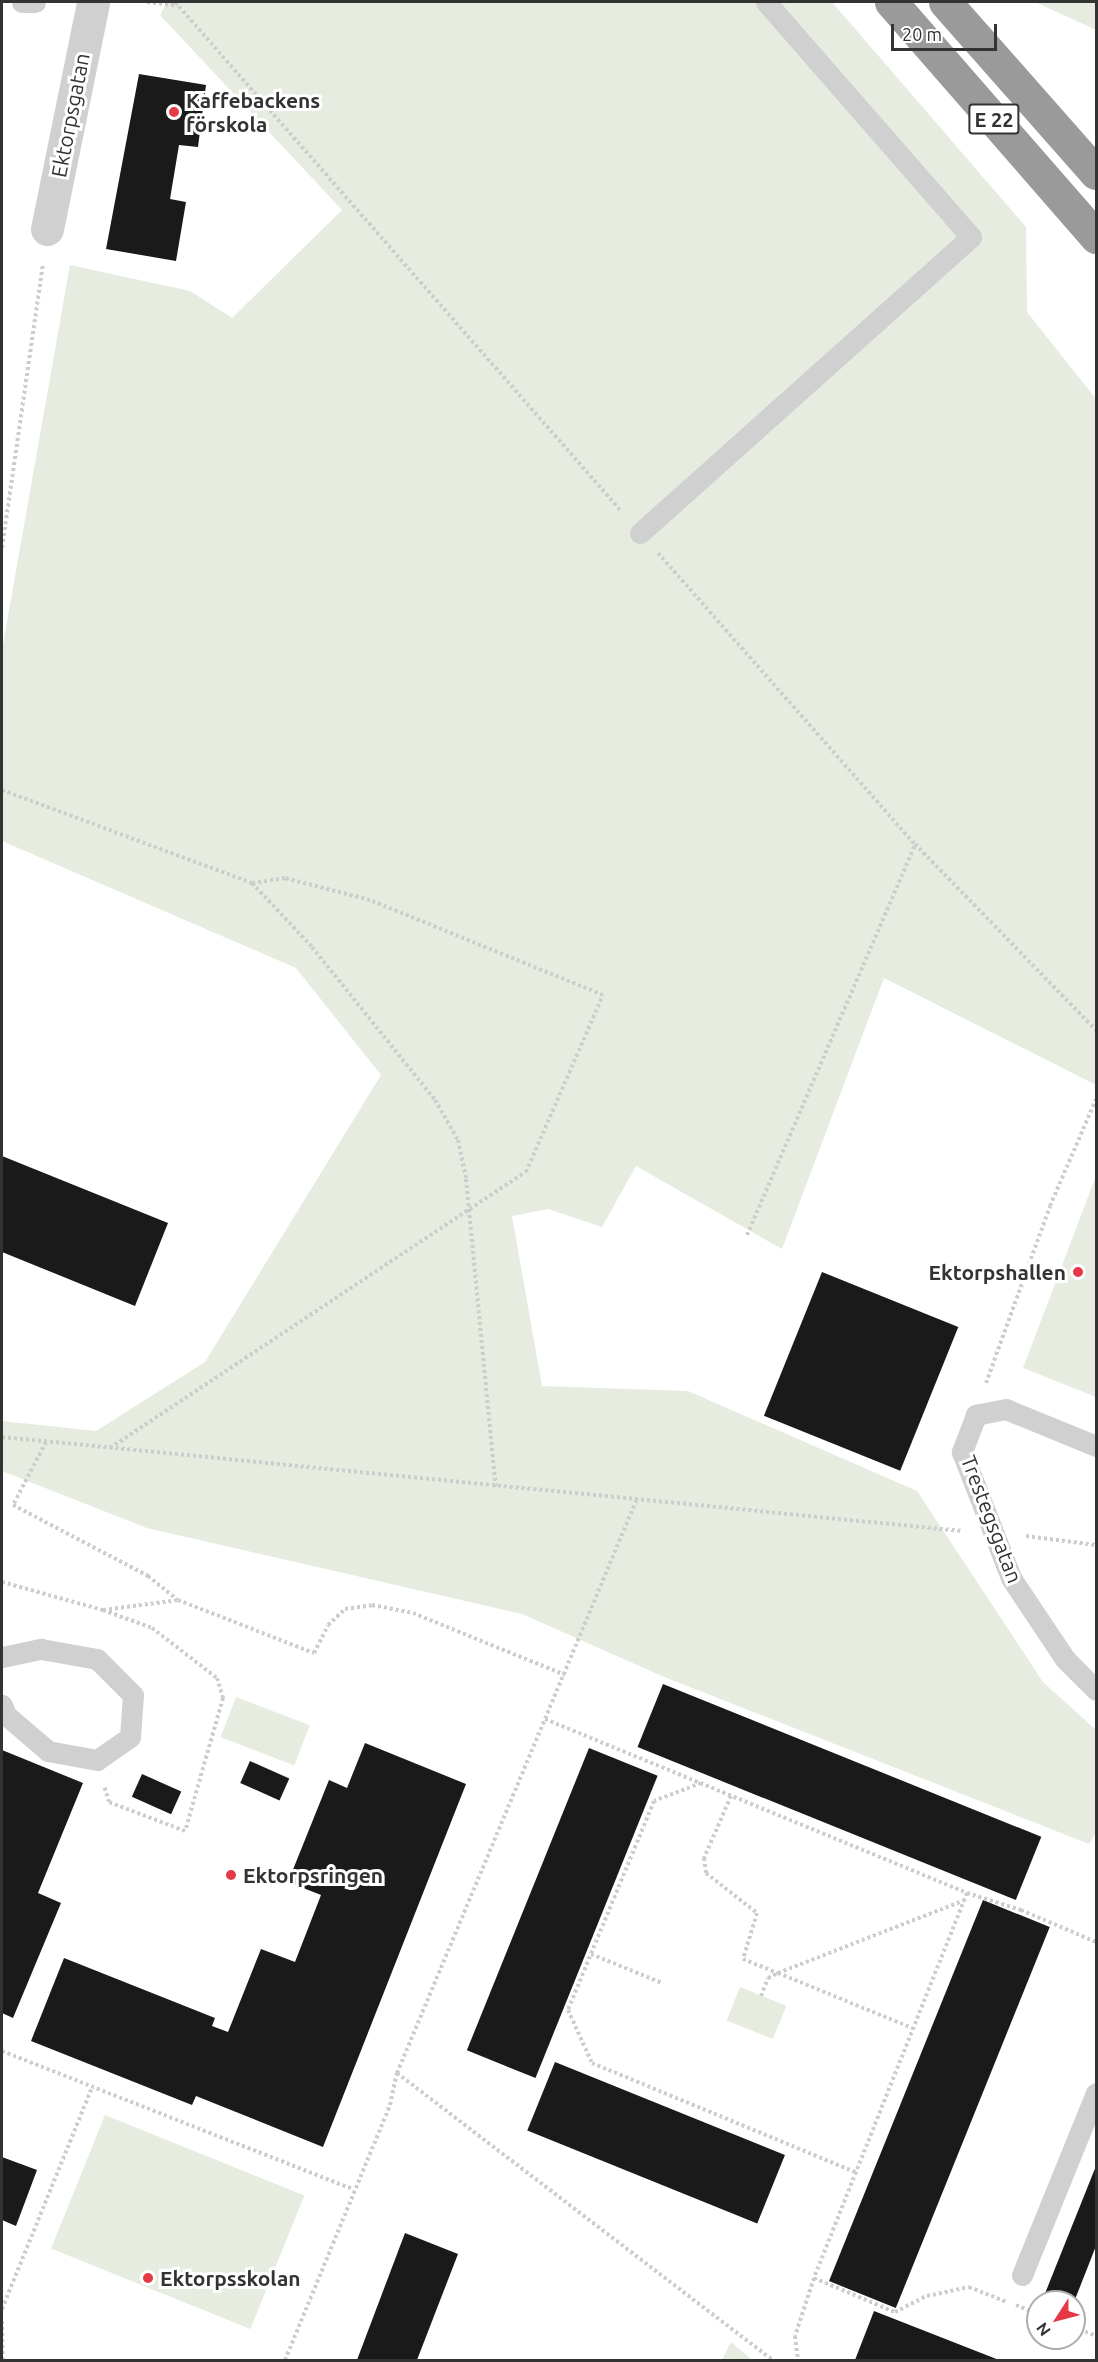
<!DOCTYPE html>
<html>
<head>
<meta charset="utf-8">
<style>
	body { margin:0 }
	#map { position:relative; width:1098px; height:2362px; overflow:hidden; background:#fff; font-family:Ubuntu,sans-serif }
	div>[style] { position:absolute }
	.green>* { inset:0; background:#e6ecdf; transform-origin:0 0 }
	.building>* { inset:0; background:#1a1a1a; transform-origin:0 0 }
	.path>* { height:4px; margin-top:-2px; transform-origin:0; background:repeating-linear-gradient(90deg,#cdcdcd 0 3px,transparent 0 6px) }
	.lane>* { height:21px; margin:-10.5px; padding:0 10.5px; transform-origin:10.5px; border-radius:10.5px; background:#d0d0d0 }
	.street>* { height:33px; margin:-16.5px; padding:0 16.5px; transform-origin:16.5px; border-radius:16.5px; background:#d0d0d0 }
	.highway>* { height:33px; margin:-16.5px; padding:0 16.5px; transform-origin:16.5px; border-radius:16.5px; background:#9a9a9a }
	.dots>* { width:16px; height:16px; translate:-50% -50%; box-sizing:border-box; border:3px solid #fff; border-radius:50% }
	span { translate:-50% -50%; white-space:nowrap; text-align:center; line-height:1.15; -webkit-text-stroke:6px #fff; paint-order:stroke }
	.shield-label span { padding:2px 4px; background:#fff; border:2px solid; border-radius:4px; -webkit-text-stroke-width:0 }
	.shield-label { font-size:20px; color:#333; font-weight:700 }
	.poi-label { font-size:21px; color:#333; font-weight:700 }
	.left { translate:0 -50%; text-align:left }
	.right { translate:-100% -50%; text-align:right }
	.street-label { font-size:21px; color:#333 }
	.frame { position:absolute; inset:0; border:3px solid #333; pointer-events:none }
	.north { position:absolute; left:1026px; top:2290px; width:60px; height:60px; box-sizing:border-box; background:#fff; border:2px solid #adadad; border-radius:50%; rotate:234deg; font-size:16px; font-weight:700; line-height:24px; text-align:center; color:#333 }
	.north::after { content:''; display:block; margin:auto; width:21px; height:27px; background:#e63946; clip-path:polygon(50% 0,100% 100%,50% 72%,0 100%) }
	.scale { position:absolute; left:891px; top:24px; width:106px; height:27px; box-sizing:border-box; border:3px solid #333; border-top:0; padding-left:8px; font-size:18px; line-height:21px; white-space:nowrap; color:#333; -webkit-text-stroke:4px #fff; paint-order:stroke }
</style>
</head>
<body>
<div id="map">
	<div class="green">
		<i style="clip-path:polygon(167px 2px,832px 2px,1026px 227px,1027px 312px,1096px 399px,1096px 1085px,884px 978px,782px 1249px,636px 1166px,602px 1227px,548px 1209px,512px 1216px,542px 1386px,688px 1391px,917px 1491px,1043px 1682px,1096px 1730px,1096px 1833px,1089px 1844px,662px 1676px,522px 1614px,147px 1528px,2px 1471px,2px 1421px,96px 1431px,205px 1362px,381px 1075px,296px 968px,2px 841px,2px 650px,70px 265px,190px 291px,232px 318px,342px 210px,160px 15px)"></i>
		<i style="clip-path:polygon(1035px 2px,1096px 2px,1096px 30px)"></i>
		<i style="clip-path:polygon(1096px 1176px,1096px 1397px,1023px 1368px)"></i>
		<i style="left:236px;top:1697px;width:79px;height:43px;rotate:21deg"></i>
		<i style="left:740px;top:1987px;width:50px;height:36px;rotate:22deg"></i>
		<i style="left:105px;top:2115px;width:215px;height:144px;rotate:22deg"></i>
		<i style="clip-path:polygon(731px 2342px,752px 2360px,722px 2360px)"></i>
	</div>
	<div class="building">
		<i style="clip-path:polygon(139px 74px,206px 85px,198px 147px,179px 145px,170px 199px,186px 202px,176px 261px,106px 249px)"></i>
		<i style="clip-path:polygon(2px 1156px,168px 1223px,135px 1306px,2px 1252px)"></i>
		<i style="left:822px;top:1272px;width:147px;height:155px;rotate:22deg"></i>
		<i style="left:663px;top:1684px;width:408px;height:68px;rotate:22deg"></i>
		<i style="clip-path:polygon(365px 1743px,466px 1784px,323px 2147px,196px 2096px,192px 2105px,31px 2041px,64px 1958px,215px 2018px,212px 2026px,228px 2032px,261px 1949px,295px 1962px,321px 1895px,288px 1882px,329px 1780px,347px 1788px)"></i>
		<i style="left:589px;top:1748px;width:74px;height:326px;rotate:22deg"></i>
		<i style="clip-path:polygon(2px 1750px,83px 1783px,38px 1893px,61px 1903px,13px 2018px,2px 2013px)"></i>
		<i style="left:250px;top:1761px;width:43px;height:24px;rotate:24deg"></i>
		<i style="left:142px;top:1774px;width:43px;height:25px;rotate:24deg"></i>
		<i style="left:983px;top:1900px;width:72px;height:411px;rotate:22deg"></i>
		<i style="left:555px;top:2062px;width:248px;height:74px;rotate:22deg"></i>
		<i style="clip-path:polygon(2px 2157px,37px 2170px,16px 2226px,2px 2220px)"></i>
		<i style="clip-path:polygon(1096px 2166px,1096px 2246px,1074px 2302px,1059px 2302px,1044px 2296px)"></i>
		<i style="clip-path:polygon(405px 2233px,458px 2254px,417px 2360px,357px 2360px)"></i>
		<i style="clip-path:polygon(874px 2311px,999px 2360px,855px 2360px)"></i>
	</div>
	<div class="path">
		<i style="left:147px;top:2px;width:31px;rotate:7deg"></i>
		<i style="left:175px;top:2px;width:678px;rotate:48.77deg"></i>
		<i style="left:2px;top:548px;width:288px;rotate:-81.8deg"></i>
		<i style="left:658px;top:553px;width:388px;rotate:48.6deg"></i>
		<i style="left:915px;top:844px;width:260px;rotate:45.8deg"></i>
		<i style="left:2px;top:790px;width:267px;rotate:20.4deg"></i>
		<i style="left:252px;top:883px;width:88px;rotate:46.8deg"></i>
		<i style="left:312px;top:947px;width:196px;rotate:51.2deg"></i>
		<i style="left:435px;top:1100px;width:46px;rotate:60.1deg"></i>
		<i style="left:458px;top:1140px;width:40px;rotate:78deg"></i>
		<i style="left:466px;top:1179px;width:310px;rotate:84.5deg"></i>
		<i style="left:747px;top:1235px;width:426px;rotate:-66.7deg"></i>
		<i style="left:986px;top:1383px;width:188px;rotate:-70.1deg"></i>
		<i style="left:1050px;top:1206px;width:116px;rotate:-66.7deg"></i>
		<i style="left:2px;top:1437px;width:965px;rotate:5.59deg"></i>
		<i style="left:46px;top:1442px;width:71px;rotate:117.6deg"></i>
		<i style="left:13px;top:1505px;width:153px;rotate:27.7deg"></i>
		<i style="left:148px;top:1576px;width:38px;rotate:39deg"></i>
		<i style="left:178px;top:1600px;width:146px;rotate:21.3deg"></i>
		<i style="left:314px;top:1653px;width:31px;rotate:-63deg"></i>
		<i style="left:328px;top:1625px;width:23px;rotate:-43deg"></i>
		<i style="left:345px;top:1609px;width:27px;rotate:-8deg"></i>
		<i style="left:372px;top:1605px;width:42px;rotate:11deg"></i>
		<i style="left:413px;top:1613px;width:164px;rotate:22.2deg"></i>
		<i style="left:110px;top:1448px;width:499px;rotate:-33.6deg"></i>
		<i style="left:526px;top:1172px;width:193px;rotate:-66.5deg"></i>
		<i style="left:603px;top:995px;width:252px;rotate:-157.8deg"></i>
		<i style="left:370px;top:900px;width:88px;rotate:-165.5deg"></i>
		<i style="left:285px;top:878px;width:33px;rotate:171deg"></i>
		<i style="left:1026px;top:1536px;width:71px;rotate:7.3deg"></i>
		<i style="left:2px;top:1582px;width:105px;rotate:15.5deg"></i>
		<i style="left:103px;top:1610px;width:76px;rotate:-7.6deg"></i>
		<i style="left:103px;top:1610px;width:52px;rotate:20.2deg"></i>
		<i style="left:152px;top:1628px;width:82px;rotate:37.6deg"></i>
		<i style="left:217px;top:1678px;width:21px;rotate:73deg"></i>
		<i style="left:223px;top:1698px;width:138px;rotate:105.9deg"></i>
		<i style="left:185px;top:1831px;width:81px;rotate:-159.1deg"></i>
		<i style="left:109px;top:1802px;width:17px;rotate:-107deg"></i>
		<i style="left:545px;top:1719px;width:456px;rotate:22.4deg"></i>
		<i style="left:967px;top:1893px;width:414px;rotate:111.7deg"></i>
		<i style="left:814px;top:2278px;width:61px;rotate:108.1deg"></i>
		<i style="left:795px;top:2336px;width:24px;rotate:83deg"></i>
		<i style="left:701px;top:1783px;width:50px;rotate:159deg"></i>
		<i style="left:654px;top:1801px;width:226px;rotate:112.4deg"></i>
		<i style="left:568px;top:2010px;width:58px;rotate:65.6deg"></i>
		<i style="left:592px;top:2063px;width:285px;rotate:22.5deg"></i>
		<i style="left:731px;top:1796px;width:68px;rotate:113.5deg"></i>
		<i style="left:704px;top:1858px;width:15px;rotate:82deg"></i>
		<i style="left:706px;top:1873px;width:65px;rotate:38.1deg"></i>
		<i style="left:757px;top:1913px;width:48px;rotate:106.9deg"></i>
		<i style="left:743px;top:1959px;width:38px;rotate:22deg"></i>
		<i style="left:778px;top:1973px;width:199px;rotate:-21.3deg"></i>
		<i style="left:967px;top:1893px;width:57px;rotate:17.5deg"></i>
		<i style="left:1021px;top:1910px;width:82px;rotate:23.1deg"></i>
		<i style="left:591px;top:1954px;width:77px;rotate:22.2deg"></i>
		<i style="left:761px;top:1996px;width:19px;rotate:-69deg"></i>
		<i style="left:768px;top:1978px;width:11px;rotate:-27deg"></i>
		<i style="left:778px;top:1973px;width:145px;rotate:22.3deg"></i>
		<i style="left:2px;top:2051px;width:377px;rotate:21.5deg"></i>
		<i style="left:397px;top:2073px;width:472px;rotate:37.4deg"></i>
		<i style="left:814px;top:2278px;width:88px;rotate:22.8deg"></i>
		<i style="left:895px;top:2312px;width:36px;rotate:-27deg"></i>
		<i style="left:927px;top:2296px;width:43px;rotate:-12.1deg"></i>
		<i style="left:969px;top:2287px;width:41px;rotate:21.5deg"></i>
		<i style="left:1016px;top:2305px;width:24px;rotate:22deg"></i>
		<i style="left:2px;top:2309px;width:240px;rotate:-67.9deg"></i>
		<i style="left:2px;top:2321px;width:39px;rotate:89deg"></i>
		<i style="left:1074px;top:2327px;width:24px;rotate:22deg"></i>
		<i style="left:285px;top:2360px;width:276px;rotate:-67.6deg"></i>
		<i style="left:390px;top:2105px;width:33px;rotate:-78deg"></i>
		<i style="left:397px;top:2073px;width:620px;rotate:-67.32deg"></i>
	</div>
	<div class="lane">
		<i style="left:22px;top:2px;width:13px"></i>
		<i style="left:640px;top:533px;width:444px;rotate:-41.8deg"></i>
		<i style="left:971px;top:237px;width:312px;rotate:-131.1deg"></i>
		<i style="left:1096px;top:1446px;width:97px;rotate:-157.7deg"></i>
		<i style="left:1006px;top:1409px;width:31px;rotate:169deg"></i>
		<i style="left:976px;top:1415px;width:40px;rotate:111deg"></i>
		<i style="left:962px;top:1452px;width:135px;rotate:68.7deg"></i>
		<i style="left:1011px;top:1578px;width:97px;rotate:56.3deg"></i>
		<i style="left:1065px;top:1659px;width:44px;rotate:45deg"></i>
		<i style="left:2px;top:1657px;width:40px;rotate:-12deg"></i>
		<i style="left:41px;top:1649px;width:57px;rotate:10.1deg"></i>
		<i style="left:97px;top:1659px;width:51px;rotate:45deg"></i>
		<i style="left:133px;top:1695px;width:42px;rotate:94.1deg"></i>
		<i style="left:130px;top:1737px;width:40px;rotate:145.1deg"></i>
		<i style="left:97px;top:1760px;width:50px;rotate:-169.6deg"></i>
		<i style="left:48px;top:1751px;width:55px;rotate:-139.4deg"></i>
		<i style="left:6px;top:1715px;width:11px;rotate:-112deg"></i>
		<i style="left:1022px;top:2275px;width:196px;rotate:-67.9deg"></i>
	</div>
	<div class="street">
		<i style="left:47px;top:229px;width:232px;rotate:-78.5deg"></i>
	</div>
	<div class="highway">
		<i style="left:891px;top:2px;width:312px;rotate:48.9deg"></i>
		<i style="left:945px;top:2px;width:228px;rotate:48.6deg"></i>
	</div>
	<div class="dots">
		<i style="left:174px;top:112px;background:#e63946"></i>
		<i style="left:1078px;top:1272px;background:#e63946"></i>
		<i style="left:231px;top:1875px;background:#e63946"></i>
		<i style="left:148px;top:2278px;background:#e63946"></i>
	</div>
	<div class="shield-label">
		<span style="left:994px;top:119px">E 22</span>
	</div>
	<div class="poi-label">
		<span class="left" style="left:186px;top:112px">Kaffebackens<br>förskola</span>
		<span class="right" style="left:1066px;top:1272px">Ektorpshallen</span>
		<span class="left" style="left:243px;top:1875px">Ektorpsringen</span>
		<span class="left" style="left:160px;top:2278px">Ektorpsskolan</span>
	</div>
	<div class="street-label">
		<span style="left:70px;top:115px;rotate:-79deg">Ektorpsgatan</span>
		<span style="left:992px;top:1519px;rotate:69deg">Trestegsgatan</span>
	</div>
	<div class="frame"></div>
	<div class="north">N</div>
	<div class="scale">20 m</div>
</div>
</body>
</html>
